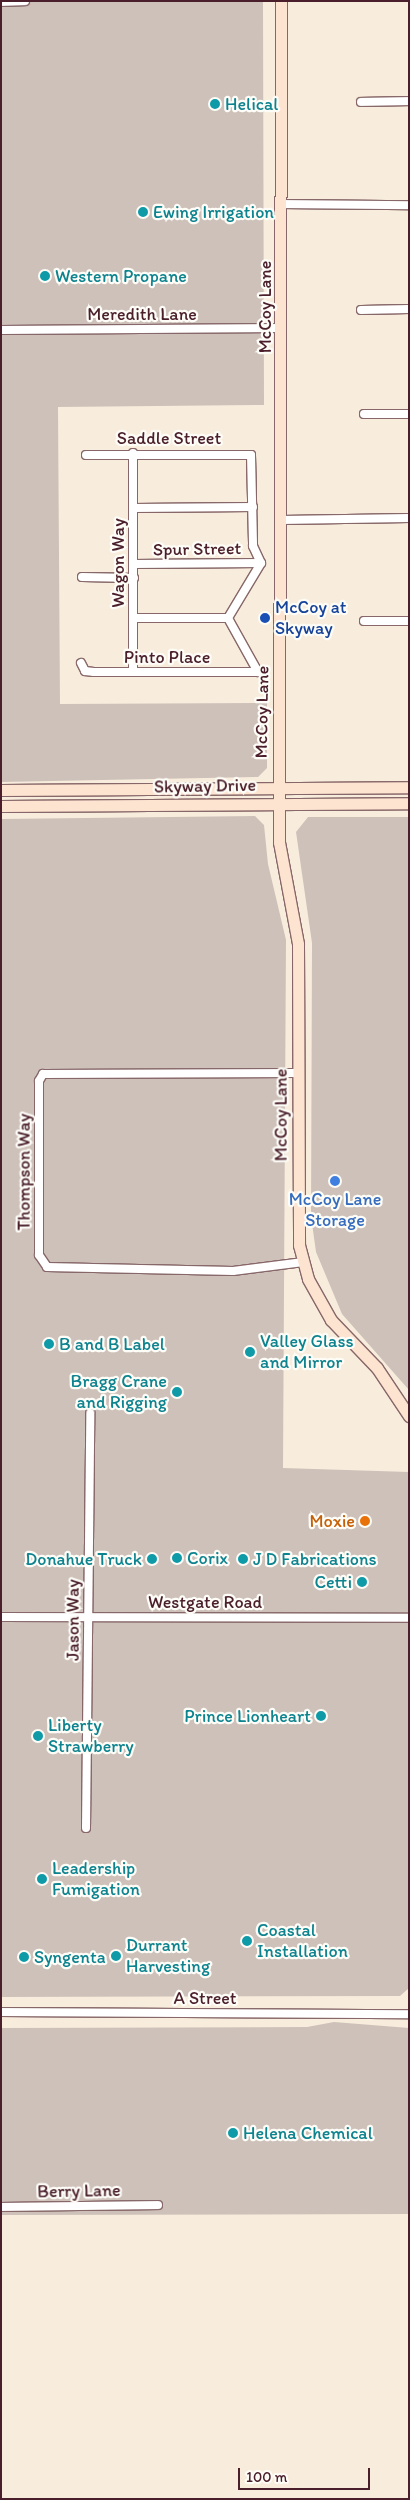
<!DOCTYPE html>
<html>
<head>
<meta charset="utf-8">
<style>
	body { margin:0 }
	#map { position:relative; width:410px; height:2500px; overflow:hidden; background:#f8eddc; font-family:Itim,sans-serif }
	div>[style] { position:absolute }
	.industrial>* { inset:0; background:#cec1ba }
	.roads { filter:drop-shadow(1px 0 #876769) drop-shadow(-1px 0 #876769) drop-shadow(0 1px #876769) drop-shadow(0 -1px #876769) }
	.street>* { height:8px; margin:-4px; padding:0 4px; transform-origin:4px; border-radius:4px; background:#fff }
	.secondary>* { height:11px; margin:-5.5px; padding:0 5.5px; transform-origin:5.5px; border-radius:5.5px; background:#fde4d1 }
	.dots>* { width:14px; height:14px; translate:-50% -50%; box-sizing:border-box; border:2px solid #fdfcf7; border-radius:50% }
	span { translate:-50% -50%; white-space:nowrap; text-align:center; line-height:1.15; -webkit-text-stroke:4.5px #fdfcf7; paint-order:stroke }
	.culture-label { font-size:18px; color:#0d838f }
	.left { translate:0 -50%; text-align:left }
	.right { translate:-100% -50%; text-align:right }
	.street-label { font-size:18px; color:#4a1f2b }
	.transit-label { font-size:18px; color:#164399 }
	.shop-label { font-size:18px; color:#366cbe }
	.food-label { font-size:18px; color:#c56008 }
	.frame { position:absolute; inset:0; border:2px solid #4a1f2b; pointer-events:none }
	.scale { position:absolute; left:238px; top:2468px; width:132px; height:22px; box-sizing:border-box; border:2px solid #4a1f2b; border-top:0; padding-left:6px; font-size:15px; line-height:18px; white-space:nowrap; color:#4a1f2b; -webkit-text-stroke:4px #fdfcf7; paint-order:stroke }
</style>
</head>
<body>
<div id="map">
	<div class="industrial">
		<i style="clip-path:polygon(1px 1px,263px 1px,264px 405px,58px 407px,60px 704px,267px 703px,267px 768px,258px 777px,1px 782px)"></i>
		<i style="clip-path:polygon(255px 816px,264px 825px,268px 864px,286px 940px,283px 1468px,409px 1472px,409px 1988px,400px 1996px,1px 1997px,1px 819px)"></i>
		<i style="clip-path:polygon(308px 817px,409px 817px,409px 1390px,342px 1314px,316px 1252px,311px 1216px,312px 943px,296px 832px)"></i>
		<i style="clip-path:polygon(334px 2022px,409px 2028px,409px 2214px,1px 2215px,1px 2028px,307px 2027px)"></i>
	</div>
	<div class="roads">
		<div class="street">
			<i style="left:1px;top:2px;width:24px;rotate:-2deg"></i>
			<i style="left:361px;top:102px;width:48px;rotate:-1.2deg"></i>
			<i style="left:283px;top:204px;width:126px;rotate:0.5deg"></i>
			<i style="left:361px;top:310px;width:48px;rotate:-1.2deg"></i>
			<i style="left:1px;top:330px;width:281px;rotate:-0.4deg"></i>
			<i style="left:364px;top:414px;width:45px"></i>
			<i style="left:86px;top:455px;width:165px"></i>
			<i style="left:251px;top:455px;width:91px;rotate:88.7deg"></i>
			<i style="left:253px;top:546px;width:19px;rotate:65deg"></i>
			<i style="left:134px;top:508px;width:119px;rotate:-0.5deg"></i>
			<i style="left:281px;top:520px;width:128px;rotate:-0.9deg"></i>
			<i style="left:134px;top:564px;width:127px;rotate:-0.5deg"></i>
			<i style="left:82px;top:577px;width:52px;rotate:1.1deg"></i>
			<i style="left:133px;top:618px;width:95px"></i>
			<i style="left:364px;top:621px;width:45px"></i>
			<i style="left:81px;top:663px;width:9px;rotate:63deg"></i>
			<i style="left:85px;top:671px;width:9px;rotate:6deg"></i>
			<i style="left:94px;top:672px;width:164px"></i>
			<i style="left:133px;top:672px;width:219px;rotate:-90deg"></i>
			<i style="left:258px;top:672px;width:62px;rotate:-119.1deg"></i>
			<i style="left:228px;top:618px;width:64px;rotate:-59deg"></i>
			<i style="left:298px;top:1073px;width:255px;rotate:179.8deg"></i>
			<i style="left:43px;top:1074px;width:8px;rotate:120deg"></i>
			<i style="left:39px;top:1081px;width:174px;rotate:90deg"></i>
			<i style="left:39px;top:1255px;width:14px;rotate:56deg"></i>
			<i style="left:47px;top:1267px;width:186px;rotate:1.2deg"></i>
			<i style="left:233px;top:1271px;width:71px;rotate:-7.3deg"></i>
			<i style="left:1px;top:1617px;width:408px;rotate:0.1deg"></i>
			<i style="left:86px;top:1828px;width:415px;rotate:-89.4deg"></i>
			<i style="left:1px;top:2012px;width:408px;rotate:0.3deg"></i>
			<i style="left:1px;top:2207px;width:157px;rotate:-0.7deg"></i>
		</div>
		<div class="secondary">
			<i style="left:281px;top:1px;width:841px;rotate:90.14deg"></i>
			<i style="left:279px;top:842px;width:104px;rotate:79.4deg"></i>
			<i style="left:298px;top:944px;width:301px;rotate:89.8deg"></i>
			<i style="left:299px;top:1245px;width:35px;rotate:75deg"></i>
			<i style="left:308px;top:1279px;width:47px;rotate:60.7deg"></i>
			<i style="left:331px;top:1320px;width:66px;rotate:46.2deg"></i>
			<i style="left:377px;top:1368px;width:58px;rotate:56.3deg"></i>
			<i style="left:1px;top:790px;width:408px;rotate:-0.4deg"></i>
			<i style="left:1px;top:806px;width:408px;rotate:-0.4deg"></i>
		</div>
	</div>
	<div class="dots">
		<i style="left:215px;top:104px;background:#0f9aa8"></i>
		<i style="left:143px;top:212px;background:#0f9aa8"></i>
		<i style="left:45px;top:276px;background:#0f9aa8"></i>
		<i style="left:265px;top:618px;background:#1a4fb4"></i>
		<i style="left:335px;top:1181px;background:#3f7fe0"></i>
		<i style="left:49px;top:1344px;background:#0f9aa8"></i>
		<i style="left:250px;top:1352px;background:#0f9aa8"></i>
		<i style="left:177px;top:1392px;background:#0f9aa8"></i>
		<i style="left:365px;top:1521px;background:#e8710a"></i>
		<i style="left:177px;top:1558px;background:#0f9aa8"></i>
		<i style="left:152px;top:1559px;background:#0f9aa8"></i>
		<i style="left:243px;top:1559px;background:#0f9aa8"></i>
		<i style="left:362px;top:1582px;background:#0f9aa8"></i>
		<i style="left:321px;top:1716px;background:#0f9aa8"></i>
		<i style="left:38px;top:1736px;background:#0f9aa8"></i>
		<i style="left:42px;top:1879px;background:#0f9aa8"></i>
		<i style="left:247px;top:1941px;background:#0f9aa8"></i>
		<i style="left:116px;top:1956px;background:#0f9aa8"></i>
		<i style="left:24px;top:1957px;background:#0f9aa8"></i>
		<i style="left:233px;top:2133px;background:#0f9aa8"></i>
	</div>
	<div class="culture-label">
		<span class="left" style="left:225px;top:104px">Helical</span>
		<span class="left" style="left:153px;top:212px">Ewing Irrigation</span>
		<span class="left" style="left:55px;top:276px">Western Propane</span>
		<span class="left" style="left:260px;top:1352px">Valley Glass<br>and Mirror</span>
		<span class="left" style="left:59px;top:1344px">B and B Label</span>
		<span class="right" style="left:167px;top:1392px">Bragg Crane<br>and Rigging</span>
		<span class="left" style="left:187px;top:1558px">Corix</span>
		<span class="right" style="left:142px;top:1559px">Donahue Truck</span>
		<span class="left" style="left:253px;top:1559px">J D Fabrications</span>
		<span class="right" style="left:352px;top:1582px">Cetti</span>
		<span class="right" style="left:311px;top:1716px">Prince Lionheart</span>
		<span class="left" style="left:48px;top:1736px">Liberty<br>Strawberry</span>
		<span class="left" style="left:52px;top:1879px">Leadership<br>Fumigation</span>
		<span class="left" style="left:257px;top:1941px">Coastal<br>Installation</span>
		<span class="left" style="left:126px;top:1956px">Durrant<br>Harvesting</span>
		<span class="left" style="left:34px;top:1957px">Syngenta</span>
		<span class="left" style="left:243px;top:2133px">Helena Chemical</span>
	</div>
	<div class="street-label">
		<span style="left:265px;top:307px;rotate:-90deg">McCoy Lane</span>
		<span style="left:142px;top:314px">Meredith Lane</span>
		<span style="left:169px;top:438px">Saddle Street</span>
		<span style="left:197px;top:549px;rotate:-1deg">Spur Street</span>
		<span style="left:118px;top:563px;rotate:-90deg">Wagon Way</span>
		<span style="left:167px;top:657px">Pinto Place</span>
		<span style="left:262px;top:712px;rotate:-89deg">McCoy Lane</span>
		<span style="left:205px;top:786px;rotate:-1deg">Skyway Drive</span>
		<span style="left:281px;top:1115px;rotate:-90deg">McCoy Lane</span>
		<span style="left:24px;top:1172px;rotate:-90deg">Thompson Way</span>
		<span style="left:205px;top:1602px">Westgate Road</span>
		<span style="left:73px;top:1620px;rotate:-90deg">Jason Way</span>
		<span style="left:205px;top:1998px">A Street</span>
		<span style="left:79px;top:2191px;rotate:-1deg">Berry Lane</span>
	</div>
	<div class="transit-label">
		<span class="left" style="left:275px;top:618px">McCoy at<br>Skyway</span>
	</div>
	<div class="shop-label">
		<span style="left:335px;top:1210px">McCoy Lane<br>Storage</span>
	</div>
	<div class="food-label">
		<span class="right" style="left:355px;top:1521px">Moxie</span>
	</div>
	<div class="frame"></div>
	<div class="scale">100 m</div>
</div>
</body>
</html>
